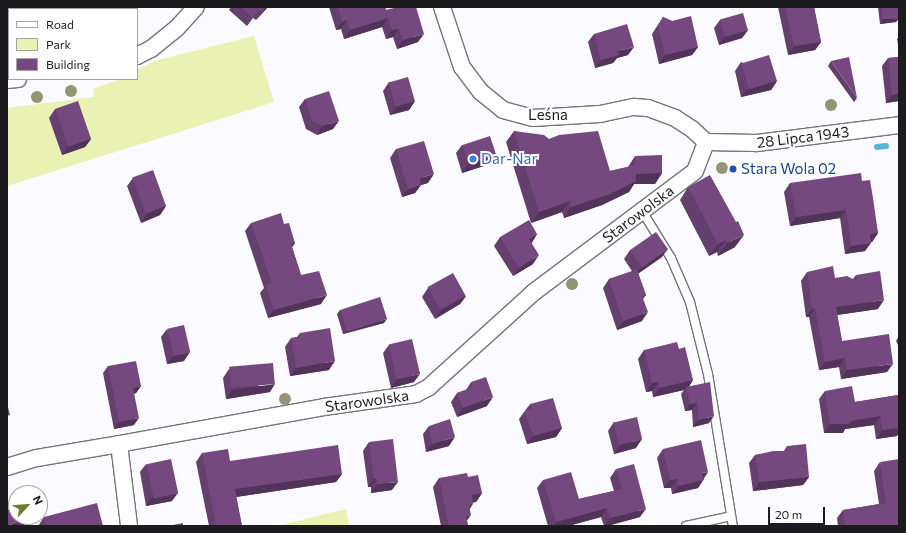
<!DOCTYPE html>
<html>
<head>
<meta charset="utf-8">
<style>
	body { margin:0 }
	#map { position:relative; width:906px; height:533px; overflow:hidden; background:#fbfafe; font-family:Commissioner,sans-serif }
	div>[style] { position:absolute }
	.green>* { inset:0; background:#e9f1b3 }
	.stream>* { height:5.5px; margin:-2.75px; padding:0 2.75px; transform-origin:2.75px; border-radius:2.75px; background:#55b7d4 }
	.roads { filter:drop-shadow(1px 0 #757479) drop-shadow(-1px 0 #757479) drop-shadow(0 1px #757479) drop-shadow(0 -1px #757479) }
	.service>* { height:8px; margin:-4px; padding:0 4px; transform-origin:4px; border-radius:4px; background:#fff }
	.minor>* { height:16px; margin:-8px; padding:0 8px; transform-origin:8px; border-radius:8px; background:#fff }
	.trees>* { width:12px; height:12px; margin:-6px; border-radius:50%; background:#949576 }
	.wall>* { inset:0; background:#653f6e }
	.shaded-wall>* { inset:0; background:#52335a }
	.building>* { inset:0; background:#754980; transform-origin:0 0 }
	.dots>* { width:11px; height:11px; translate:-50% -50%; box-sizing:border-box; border:2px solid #fff; border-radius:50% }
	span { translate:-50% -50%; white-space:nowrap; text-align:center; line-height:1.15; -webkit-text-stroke:4px #fff; paint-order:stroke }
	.street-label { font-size:15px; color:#1c1c1e }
	.shop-label { font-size:15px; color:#366cbe }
	.left { translate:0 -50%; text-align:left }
	.transit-label { font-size:15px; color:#164399 }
	.frame { position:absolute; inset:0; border:8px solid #1c1c1e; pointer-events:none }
	.legend { position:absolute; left:8px; top:8px; width:130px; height:72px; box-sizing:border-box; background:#fff; border:1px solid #a4a4a5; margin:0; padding:5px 7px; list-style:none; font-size:12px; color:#1c1c1e }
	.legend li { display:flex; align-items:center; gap:8px; height:20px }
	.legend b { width:20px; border:1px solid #a4a4a5 }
	.north { position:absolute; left:8px; top:485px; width:40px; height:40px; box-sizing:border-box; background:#fff; border:1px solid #a4a4a5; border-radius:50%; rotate:64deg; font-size:11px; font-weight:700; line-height:16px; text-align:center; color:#1c1c1e }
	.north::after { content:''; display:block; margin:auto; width:14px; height:18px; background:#6b7f2f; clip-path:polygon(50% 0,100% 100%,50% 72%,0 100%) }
	.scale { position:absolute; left:768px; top:507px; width:57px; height:18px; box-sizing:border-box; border:2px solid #1c1c1e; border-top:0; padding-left:5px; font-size:12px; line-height:14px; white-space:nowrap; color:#1c1c1e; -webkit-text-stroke:3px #fff; paint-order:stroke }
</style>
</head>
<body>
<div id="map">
	<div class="green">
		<i style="clip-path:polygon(7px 7px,52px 7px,52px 9px,9px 9px,9px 71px,7px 71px)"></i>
		<i style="clip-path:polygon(254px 36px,274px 102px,7px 186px,7px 108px,94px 97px,93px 89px,120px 79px,137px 79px,137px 70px,154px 61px)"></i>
		<i style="clip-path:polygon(346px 509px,349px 526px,277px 526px)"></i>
	</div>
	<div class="stream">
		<i style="left:877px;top:147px;width:9px;rotate:-6deg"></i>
	</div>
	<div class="roads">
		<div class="service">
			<i style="left:642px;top:211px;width:55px;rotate:58.3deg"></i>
			<i style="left:671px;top:258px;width:48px;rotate:66.6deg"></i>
			<i style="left:690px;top:302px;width:74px;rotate:76deg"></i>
			<i style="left:708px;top:374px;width:154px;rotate:80.7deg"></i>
			<i style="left:686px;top:526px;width:46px;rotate:-12.5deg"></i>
		</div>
		<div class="minor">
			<i style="left:442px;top:7px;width:63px;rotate:71.6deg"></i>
			<i style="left:462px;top:67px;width:31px;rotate:53deg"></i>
			<i style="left:481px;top:92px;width:28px;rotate:39deg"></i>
			<i style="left:503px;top:110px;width:31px;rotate:15deg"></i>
			<i style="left:533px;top:118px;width:67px;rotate:-3.4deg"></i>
			<i style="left:600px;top:114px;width:35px;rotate:-12deg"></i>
			<i style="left:634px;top:107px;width:14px;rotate:4deg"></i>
			<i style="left:648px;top:108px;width:29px;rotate:20deg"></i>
			<i style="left:675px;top:118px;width:20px;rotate:33deg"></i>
			<i style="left:692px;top:129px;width:19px;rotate:43deg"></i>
			<i style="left:137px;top:56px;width:16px;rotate:-27deg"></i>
			<i style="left:151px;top:49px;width:33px;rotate:-39deg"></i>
			<i style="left:177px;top:28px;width:28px;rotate:-48deg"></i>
			<i style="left:7px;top:80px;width:11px;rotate:-5deg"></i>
			<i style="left:706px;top:142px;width:51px;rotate:1.1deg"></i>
			<i style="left:757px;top:143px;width:143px;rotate:-7.2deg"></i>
			<i style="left:119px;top:444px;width:83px;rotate:83deg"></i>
			<i style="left:7px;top:467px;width:31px;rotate:-17deg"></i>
			<i style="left:37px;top:458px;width:83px;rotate:-9.7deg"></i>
			<i style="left:119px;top:444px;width:208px;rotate:-10.2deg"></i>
			<i style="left:324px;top:407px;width:93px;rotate:-8deg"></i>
			<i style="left:416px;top:394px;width:15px;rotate:-28deg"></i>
			<i style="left:429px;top:387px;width:142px;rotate:-42.1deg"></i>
			<i style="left:534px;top:292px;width:201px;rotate:-36.9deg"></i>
			<i style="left:695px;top:171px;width:31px;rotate:-69deg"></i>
		</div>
	</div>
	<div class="trees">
		<i style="left:71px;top:91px"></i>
		<i style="left:37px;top:97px"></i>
		<i style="left:831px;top:105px"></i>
		<i style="left:722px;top:168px"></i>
		<i style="left:572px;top:284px"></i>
		<i style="left:285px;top:399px"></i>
	</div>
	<div class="wall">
		<i style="clip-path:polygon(231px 7px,268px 7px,256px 20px,253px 18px,247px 26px,229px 10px)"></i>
		<i style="clip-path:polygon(329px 7px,385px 7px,386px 10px,418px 42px,397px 49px,393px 37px,386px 39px,382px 27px,344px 39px,341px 29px,336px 30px)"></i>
		<i style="clip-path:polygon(778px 7px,814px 7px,821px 42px,815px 50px,788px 55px)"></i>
		<i style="clip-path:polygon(878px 7px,898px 7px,899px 18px,896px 22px,880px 24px)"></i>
		<i style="clip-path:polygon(663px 17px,672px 21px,698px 47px,692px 55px,659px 64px,652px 34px)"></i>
		<i style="clip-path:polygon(720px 20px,748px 30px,742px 38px,719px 45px,714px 28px)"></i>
		<i style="clip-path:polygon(594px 34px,628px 55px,617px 58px,613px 63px,595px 68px,588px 42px)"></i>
		<i style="clip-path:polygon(899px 37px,899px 48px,897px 39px)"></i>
		<i style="clip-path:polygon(899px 57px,899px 101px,886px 103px,882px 66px,888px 58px)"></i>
		<i style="clip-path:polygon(831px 61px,857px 98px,854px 102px,828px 66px)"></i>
		<i style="clip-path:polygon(741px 62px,777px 81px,771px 90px,741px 97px,735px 71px)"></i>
		<i style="clip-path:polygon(389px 82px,415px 101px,409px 110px,390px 115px,383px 91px)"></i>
		<i style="clip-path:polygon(305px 99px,333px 129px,317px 135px,306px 129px,299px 107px)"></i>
		<i style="clip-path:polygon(55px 109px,91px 139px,85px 147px,62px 155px,49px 118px)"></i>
		<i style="clip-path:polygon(514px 131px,549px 139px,610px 171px,628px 167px,635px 156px,662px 173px,655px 184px,634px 184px,629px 192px,602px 205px,564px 218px,562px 212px,531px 223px,506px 142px)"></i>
		<i style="clip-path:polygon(462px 145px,496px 155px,490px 164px,462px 173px,456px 153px)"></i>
		<i style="clip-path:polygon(396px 149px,428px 183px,421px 185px,415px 193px,402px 197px,390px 158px)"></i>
		<i style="clip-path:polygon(133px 178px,166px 206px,160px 215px,141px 223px,127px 186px)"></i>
		<i style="clip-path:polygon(862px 181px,878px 233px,872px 242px,871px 242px,865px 251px,845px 254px,840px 218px,790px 226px,784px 192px,790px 183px)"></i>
		<i style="clip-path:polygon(688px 187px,735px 247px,718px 256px,717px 252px,709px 256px,680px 200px)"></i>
		<i style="clip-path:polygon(251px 223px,284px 224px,295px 243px,292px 247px,301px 275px,321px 304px,268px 318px,260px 293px,264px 288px,245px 231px)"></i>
		<i style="clip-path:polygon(537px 234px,532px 243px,533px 264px,513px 276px,494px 246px,500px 237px)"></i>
		<i style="clip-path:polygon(630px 250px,662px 257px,638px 273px,646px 295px,643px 299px,642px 321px,617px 330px,603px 288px,609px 279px,632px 271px,624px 259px)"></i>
		<i style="clip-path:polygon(807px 272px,835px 278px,853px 279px,856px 275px,878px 309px,837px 315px,842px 341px,887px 372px,841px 379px,839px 367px,819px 370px,809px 317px,806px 317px,801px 281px)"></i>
		<i style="clip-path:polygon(428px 288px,466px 296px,460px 304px,435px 319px,422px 297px)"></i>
		<i style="clip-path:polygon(340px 310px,384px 323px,343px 334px,337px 314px)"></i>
		<i style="clip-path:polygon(167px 329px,184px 361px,167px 364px,161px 337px)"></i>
		<i style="clip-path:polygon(300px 333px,329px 370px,290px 376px,285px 347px,291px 338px,297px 337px)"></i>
		<i style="clip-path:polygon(899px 336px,899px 347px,896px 341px)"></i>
		<i style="clip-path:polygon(389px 345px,414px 382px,391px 388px,383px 353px)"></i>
		<i style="clip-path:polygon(644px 350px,693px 380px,689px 387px,709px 423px,693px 427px,692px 410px,685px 411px,681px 394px,684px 390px,653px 397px,652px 391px,646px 392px,638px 359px)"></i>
		<i style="clip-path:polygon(108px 366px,141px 386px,136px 393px,134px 394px,134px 425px,114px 429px,103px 373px)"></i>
		<i style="clip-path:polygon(229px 369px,270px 392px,226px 399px,223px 378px)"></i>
		<i style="clip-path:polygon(471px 382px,487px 406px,457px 417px,451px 402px,457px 393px,466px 390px)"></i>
		<i style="clip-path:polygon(825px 391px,855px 402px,898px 395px,897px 436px,876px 439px,874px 425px,845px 429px,843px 433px,824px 433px,819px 399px)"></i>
		<i style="clip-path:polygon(530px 404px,562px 428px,556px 437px,527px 444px,519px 419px)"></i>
		<i style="clip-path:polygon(614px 422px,636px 448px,614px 454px,608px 431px)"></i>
		<i style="clip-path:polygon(429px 426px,449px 446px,426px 452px,423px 434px)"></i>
		<i style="clip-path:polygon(369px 442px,392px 490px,371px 493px,371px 487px,368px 487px,363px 451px)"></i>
		<i style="clip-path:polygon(787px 446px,809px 477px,803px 485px,753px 491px,749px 463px,755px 455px,784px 451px)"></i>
		<i style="clip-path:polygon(663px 449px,704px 479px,698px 488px,672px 494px,671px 488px,664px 488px,657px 458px)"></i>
		<i style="clip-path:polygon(202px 453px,230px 461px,342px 474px,336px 482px,236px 497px,242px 526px,209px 526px,196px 462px)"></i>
		<i style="clip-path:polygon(880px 462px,899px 526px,838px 526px,837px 518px,843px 510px,879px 504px,874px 471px)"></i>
		<i style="clip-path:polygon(146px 464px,172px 501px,146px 506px,140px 472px)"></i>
		<i style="clip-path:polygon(616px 469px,640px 517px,607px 526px,604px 526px,601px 517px,568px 526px,548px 526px,537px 488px,543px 480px,579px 499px,614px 491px,610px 478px)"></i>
		<i style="clip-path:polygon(468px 477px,482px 493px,476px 502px,473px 502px,470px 509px,467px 520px,468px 526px,441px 526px,433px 487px,439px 478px)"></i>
		<i style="clip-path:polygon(44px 517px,103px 526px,38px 526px)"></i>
	</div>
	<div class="shaded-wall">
		<i style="clip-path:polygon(266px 7px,268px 7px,256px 20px,262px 12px)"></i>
		<i style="clip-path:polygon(388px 18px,382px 27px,344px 39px,350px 30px)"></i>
		<i style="clip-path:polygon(899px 18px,896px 22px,880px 24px,883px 19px)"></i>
		<i style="clip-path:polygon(347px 20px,341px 29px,336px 30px,342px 22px)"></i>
		<i style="clip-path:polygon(399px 29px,393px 37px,386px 39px,392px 30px)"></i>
		<i style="clip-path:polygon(748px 30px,742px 38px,719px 45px,725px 36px)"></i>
		<i style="clip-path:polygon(424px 34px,418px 42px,397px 49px,403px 40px)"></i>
		<i style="clip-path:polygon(821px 42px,815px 50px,788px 55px,794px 46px)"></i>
		<i style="clip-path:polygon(634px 47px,628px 55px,617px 58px,613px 63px,595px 68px,601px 60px,618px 51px)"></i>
		<i style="clip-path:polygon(698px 47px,692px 55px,659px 64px,665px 55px)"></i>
		<i style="clip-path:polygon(777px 81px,771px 90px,741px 97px,747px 89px)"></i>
		<i style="clip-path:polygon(899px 94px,899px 101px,886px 103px,892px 95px)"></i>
		<i style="clip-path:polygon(415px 101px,409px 110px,390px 115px,396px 107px)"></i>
		<i style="clip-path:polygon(339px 121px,333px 129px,317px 135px,322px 126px)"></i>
		<i style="clip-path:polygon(91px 139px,85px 147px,62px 155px,68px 146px)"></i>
		<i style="clip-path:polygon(496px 155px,490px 164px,462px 173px,468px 164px)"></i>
		<i style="clip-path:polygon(662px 173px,655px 184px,634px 184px,629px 192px,602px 205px,564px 218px,571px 207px,636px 174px)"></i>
		<i style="clip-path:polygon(434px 174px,428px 183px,414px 187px,420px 178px)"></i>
		<i style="clip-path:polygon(421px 185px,415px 193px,402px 197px,408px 189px)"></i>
		<i style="clip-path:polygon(570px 201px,562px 212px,531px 223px,539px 212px)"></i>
		<i style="clip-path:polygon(166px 206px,160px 215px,141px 223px,147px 214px)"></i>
		<i style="clip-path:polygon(846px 210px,840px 218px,790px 226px,796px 217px)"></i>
		<i style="clip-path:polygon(878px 233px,872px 242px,864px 243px,870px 234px)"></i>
		<i style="clip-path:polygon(537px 234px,531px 243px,529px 239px)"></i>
		<i style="clip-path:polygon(744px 235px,735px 247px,718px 256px,727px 243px)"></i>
		<i style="clip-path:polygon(726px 240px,717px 252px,709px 256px,718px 244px)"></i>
		<i style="clip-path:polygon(295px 243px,289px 251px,291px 244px)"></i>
		<i style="clip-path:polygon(871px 243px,865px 251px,845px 254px,851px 246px)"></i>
		<i style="clip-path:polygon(668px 249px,662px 257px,635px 276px,641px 267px)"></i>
		<i style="clip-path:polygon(539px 255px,533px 264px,513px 276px,519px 268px)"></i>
		<i style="clip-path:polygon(327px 295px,321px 304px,268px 318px,274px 310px)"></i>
		<i style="clip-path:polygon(466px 296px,460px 304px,435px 319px,441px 310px)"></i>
		<i style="clip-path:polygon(884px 300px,878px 309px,830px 316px,836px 307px)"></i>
		<i style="clip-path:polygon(815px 308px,809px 317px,806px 317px,812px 309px)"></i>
		<i style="clip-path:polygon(648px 312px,642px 321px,617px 330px,623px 321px)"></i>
		<i style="clip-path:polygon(387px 319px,384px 323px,343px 334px,347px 330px)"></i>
		<i style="clip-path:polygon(190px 352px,184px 361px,167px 364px,173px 356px)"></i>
		<i style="clip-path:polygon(845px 358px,839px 367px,819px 370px,825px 362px)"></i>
		<i style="clip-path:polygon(335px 361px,329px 370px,290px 376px,296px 368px)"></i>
		<i style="clip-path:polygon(893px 364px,887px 372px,841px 379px,847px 370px)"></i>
		<i style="clip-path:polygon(420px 374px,414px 382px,391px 388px,397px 379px)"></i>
		<i style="clip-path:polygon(693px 380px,687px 389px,686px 387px,684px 390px,653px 397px,659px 388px)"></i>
		<i style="clip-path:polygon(658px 382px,652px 391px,646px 392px,652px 383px)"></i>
		<i style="clip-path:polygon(275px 384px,270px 392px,226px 399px,232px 390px)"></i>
		<i style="clip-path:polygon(141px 386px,136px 393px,128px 395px,133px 388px)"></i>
		<i style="clip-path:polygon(493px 397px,487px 406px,457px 417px,463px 408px)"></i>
		<i style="clip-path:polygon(697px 403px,692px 410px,685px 411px,690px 404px)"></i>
		<i style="clip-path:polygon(714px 416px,709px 423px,693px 427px,698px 420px)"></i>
		<i style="clip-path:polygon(880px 416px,874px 425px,845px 429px,843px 433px,824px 433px,830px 424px)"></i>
		<i style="clip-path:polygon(139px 418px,134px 425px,114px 429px,119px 422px)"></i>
		<i style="clip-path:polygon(562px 428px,556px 437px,527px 444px,533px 436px)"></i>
		<i style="clip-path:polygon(899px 428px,899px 433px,897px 436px,876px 439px,882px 430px)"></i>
		<i style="clip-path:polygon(455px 437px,449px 446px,426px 452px,432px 444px)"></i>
		<i style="clip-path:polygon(642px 439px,636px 448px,614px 454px,620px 445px)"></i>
		<i style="clip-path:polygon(708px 472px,698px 488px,672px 494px,678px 486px,702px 473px)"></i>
		<i style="clip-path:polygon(342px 474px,336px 482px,229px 498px,235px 489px)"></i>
		<i style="clip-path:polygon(809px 477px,803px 485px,753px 491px,759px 482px)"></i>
		<i style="clip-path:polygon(374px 479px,377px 479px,371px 487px,368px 487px)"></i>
		<i style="clip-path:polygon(677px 479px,671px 488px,664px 488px,670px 480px)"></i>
		<i style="clip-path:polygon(398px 482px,392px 490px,371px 493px,377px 484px)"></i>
		<i style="clip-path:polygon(178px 493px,172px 501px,146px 506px,152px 497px)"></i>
		<i style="clip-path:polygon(482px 493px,476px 502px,466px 504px,472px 495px)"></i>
		<i style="clip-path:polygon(473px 504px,467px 512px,469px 505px)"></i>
		<i style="clip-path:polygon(607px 508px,601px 517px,568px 526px,553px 526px,556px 522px)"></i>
		<i style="clip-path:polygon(646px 509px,640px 517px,607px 526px,604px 526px,610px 518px)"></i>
		<i style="clip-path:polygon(471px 515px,465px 523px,466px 516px)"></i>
		<i style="clip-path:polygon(29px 517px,31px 517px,26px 524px,21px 526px,7px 526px)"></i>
	</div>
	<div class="building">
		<i style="clip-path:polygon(241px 7px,266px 7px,262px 12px,259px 10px,253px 18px)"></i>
		<i style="clip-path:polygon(338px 7px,385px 7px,386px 10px,398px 7px,416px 7px,424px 34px,403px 40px,399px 29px,392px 30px,388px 18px,350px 30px,347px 20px,342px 22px)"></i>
		<i style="clip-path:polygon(785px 7px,814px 7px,821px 42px,794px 46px)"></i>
		<i style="left:882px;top:7px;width:16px;height:12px"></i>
		<i style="left:743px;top:13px;width:18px;height:24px;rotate:74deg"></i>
		<i style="clip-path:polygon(691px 16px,698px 47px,665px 55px,658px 26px,663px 17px,672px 21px)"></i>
		<i style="clip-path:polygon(627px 24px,634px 47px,618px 51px,619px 55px,601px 60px,594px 34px)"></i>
		<i style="left:769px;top:55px;width:27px;height:29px;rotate:73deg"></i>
		<i style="clip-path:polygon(849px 57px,857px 98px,831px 61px)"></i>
		<i style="clip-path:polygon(899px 57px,899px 94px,892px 95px,888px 58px)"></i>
		<i style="left:408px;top:77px;width:25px;height:20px;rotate:74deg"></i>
		<i style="clip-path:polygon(329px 91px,339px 121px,322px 126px,312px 121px,305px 99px)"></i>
		<i style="left:78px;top:101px;width:40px;height:24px;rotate:71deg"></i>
		<i style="clip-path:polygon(514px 131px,544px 135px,549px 139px,559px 135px,598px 131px,610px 171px,635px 165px,635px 156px,662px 155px,662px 173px,636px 174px,636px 181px,610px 194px,571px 207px,570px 201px,539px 212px)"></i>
		<i style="left:490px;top:136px;width:20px;height:29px;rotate:72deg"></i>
		<i style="clip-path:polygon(424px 141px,434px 174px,420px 178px,421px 185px,408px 189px,396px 149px)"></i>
		<i style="left:153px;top:170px;width:38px;height:22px;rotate:70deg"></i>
		<i style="clip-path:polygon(861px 173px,862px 181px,870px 180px,873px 198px,878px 233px,870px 234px,871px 243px,851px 246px,846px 210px,796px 217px,790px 183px)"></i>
		<i style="clip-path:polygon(710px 175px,736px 222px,738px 221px,744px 235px,727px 243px,726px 240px,718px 244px,688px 187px)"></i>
		<i style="clip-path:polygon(281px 213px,284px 224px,289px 223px,295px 243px,291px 244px,301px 275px,319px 271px,327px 295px,274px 310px,266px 285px,272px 283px,251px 223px)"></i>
		<i style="clip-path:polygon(529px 220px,537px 234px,529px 239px,539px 255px,519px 268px,500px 237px)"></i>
		<i style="left:656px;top:232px;width:21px;height:32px;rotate:55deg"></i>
		<i style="clip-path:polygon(833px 266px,835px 278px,847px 276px,857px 281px,856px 275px,880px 271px,884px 300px,836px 307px,842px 341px,889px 334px,893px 364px,847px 370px,845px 358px,825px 362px,815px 308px,812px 309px,807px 272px)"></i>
		<i style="clip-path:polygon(637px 270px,646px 295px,642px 296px,648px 312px,623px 321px,609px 279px)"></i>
		<i style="left:453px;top:273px;width:26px;height:29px;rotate:61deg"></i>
		<i style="left:380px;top:297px;width:23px;height:42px;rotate:72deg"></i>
		<i style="left:184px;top:325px;width:28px;height:17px;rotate:77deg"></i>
		<i style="clip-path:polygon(330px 328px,335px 361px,296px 368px,291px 338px,300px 337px,300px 333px)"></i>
		<i style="left:412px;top:339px;width:36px;height:24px;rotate:77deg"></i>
		<i style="clip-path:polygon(677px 342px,679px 349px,685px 347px,693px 380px,659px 388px,658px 382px,652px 383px,644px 350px)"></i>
		<i style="clip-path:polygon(136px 361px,141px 386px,133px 388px,139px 418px,119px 422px,108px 366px)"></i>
		<i style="left:273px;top:363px;width:21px;height:44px;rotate:85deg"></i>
		<i style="clip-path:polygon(486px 377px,493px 397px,463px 408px,457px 393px,473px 387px,471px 382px)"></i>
		<i style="clip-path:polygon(710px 382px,714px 416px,698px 420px,697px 403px,690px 404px,686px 387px)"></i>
		<i style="clip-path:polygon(852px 386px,855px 402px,898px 395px,899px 402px,899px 428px,882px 430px,880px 416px,851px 421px,849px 424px,830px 424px,825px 391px)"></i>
		<i style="clip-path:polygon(553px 398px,562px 428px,533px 436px,525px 411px,532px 409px,530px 404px)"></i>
		<i style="clip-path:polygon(7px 403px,10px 415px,7px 416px)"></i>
		<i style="left:637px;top:417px;width:23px;height:24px;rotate:77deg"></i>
		<i style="clip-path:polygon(450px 419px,455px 437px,432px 444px,429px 426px)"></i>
		<i style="clip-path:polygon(393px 439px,398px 482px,377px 484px,377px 479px,374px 479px,369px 442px)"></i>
		<i style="clip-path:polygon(701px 440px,708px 472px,702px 473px,704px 480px,678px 486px,677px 479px,670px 480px,663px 449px)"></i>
		<i style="clip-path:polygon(806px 444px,809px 477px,759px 482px,755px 455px,773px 451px,788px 451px,787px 446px)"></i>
		<i style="clip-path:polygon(338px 445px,342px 474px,235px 489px,242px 526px,216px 526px,202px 453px,228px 449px,230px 461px)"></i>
		<i style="left:171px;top:459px;width:35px;height:25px;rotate:78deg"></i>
		<i style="clip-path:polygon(899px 459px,899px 526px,845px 526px,843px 510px,886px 503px,880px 462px)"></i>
		<i style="clip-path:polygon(634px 464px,646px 509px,610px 518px,607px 508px,556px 522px,543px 480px,571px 472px,579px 499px,582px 498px,622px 489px,616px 469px)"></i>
		<i style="clip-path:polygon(467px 473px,468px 477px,478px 475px,482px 493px,472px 495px,473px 504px,469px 505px,471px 515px,466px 516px,468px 526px,449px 526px,439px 478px)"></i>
		<i style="clip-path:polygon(97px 503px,103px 526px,47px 526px,44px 517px)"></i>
		<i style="clip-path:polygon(16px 506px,16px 517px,29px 517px,7px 526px,7px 510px)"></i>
		<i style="clip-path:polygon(183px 523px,183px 526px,168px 526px)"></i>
	</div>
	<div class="dots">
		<i style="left:473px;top:159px;background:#3f7fe0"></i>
		<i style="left:733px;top:169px;background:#1a4fb4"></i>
	</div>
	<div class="street-label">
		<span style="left:548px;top:115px">Leśna</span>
		<span style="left:803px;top:137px;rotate:-7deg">28 Lipca 1943</span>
		<span style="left:638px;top:214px;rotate:-37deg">Starowolska</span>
		<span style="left:367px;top:401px;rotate:-8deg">Starowolska</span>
	</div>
	<div class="shop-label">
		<span class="left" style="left:481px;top:159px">Dar-Nar</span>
	</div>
	<div class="transit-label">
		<span class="left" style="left:741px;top:169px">Stara Wola 02</span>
	</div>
	<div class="frame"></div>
	<ul class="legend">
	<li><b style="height:5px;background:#fff"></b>Road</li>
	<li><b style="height:11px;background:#e9f1b3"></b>Park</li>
	<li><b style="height:11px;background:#754980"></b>Building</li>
	</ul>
	<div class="north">N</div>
	<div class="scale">20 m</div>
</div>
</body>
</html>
